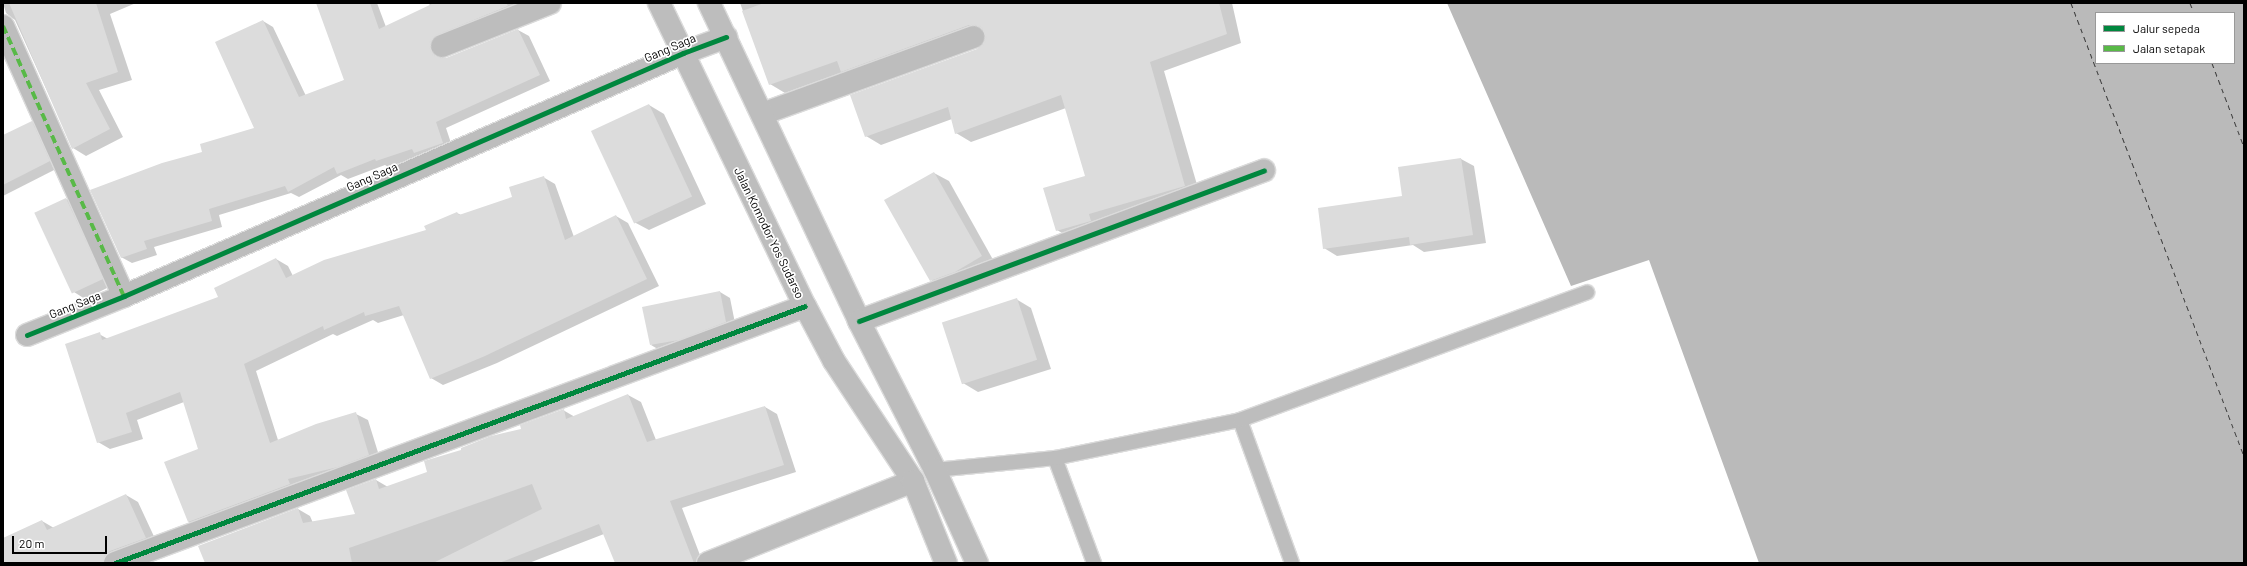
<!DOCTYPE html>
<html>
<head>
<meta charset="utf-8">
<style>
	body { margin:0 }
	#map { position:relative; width:2247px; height:566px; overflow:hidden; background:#fff; font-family:Barlow,sans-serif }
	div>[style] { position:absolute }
	.water>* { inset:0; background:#bababa }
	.shadow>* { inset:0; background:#0003 }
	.ferry>* { height:1px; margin-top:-0.5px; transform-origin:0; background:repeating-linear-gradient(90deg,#3e3e3e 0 5px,transparent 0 9px) }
	.building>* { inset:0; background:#dcdcdc; transform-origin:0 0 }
	.roads { filter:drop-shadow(1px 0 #dbdbdb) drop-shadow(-1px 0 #dbdbdb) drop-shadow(0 1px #dbdbdb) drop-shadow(0 -1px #dbdbdb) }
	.service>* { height:14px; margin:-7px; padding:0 7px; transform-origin:7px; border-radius:7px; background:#bdbdbd }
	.minor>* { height:22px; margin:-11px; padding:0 11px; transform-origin:11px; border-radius:11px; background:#bdbdbd }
	.trunk>* { height:22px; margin:-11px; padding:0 11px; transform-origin:11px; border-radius:11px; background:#bdbdbd }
	.quiet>* { height:4px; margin-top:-2px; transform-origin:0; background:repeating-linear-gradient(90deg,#58b947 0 8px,transparent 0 12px) }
	.cycleway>* { height:5px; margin:-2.5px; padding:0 2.5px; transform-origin:2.5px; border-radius:2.5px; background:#00873e }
	span { translate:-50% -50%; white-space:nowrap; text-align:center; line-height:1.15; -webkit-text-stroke:3.5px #fff; paint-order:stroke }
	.street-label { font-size:12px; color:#000 }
	.frame { position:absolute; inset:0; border:4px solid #000; pointer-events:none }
	.legend { position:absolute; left:2095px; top:12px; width:140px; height:52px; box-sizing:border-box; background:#fff; border:1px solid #999; margin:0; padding:5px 7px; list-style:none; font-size:12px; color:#000 }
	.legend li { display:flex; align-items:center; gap:8px; height:20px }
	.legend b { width:20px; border:1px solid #999 }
	.scale { position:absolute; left:12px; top:536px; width:95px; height:18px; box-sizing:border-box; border:2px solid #000; border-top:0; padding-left:5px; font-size:12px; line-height:14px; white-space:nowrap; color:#000; -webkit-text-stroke:3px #fff; paint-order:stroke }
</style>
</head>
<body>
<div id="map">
	<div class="water">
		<i style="clip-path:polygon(evenodd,1447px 3px,2244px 3px,2244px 563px,1759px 563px,1649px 260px,1571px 286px,1447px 3px,2096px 13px,2234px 13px,2234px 63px,2096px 63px,2096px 13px)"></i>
	</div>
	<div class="shadow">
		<i style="clip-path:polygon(3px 3px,136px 3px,110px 14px,132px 80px,99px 90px,123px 137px,86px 156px,73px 148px,15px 20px,6px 13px)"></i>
		<i style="clip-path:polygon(317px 3px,377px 3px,386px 27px,430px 6px,429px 3px,541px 3px,440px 50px,443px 58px,446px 59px,518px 30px,529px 36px,550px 81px,446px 128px,453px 149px,420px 156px,388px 167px,385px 165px,348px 179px,341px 175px,299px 197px,291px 193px,219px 215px,222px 227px,154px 247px,157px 255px,132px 263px,121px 257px,204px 152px,255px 129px,263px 21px,273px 27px,306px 96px,345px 80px)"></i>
		<i style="clip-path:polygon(740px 3px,1232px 3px,1241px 43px,1164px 71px,1200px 195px,1072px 239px,1057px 230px,1086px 177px,1066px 108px,971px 142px,956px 133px,952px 119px,881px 145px,866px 136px,984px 45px,985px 35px,857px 80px,844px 72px,785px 93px,770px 84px)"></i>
		<i style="clip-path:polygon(649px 105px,664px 114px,706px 204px,649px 230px,634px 222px)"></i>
		<i style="clip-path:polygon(32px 122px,43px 129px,60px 167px,3px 196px,3px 136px)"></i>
		<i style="clip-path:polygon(1461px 159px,1474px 166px,1486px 243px,1424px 252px,1413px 245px,1337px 256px,1324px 248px)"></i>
		<i style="clip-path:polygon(934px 173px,949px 181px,996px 265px,946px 289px,931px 280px)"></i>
		<i style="clip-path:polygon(543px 177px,555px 184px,574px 237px,616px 216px,628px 223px,659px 286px,497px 363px,443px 385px,431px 378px,404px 315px,378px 323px,373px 320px,337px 336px,333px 334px,256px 371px,278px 440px,356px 414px,368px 420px,381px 462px,201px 529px,189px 522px,165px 463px,199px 450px,184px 402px,137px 420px,143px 439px,110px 449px,98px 442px,99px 334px,108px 339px,220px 297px,276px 259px,288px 266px,293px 276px,428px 231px,457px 213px,461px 215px,513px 198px)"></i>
		<i style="clip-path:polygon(66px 199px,77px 205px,113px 285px,85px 299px,74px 292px)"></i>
		<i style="clip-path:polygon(720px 292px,730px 298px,736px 328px,661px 351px,651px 345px)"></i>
		<i style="clip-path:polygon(1016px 299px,1031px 308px,1051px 369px,978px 392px,963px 383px)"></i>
		<i style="clip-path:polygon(628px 395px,641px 402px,656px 440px,765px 407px,777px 414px,796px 472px,682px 508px,703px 563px,616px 563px,604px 534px,529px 563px,206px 563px,298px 509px,310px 516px,313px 523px,356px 515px,376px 480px,388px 487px,429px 472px,462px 451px,522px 430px,563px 410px,575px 417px)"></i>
		<i style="clip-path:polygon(126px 495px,138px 502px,158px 545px,118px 563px,3px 563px,3px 539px,42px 521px,54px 528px)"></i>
	</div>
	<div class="ferry">
		<i style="left:2071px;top:3px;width:485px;rotate:69.1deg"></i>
		<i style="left:2190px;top:3px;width:11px;rotate:68deg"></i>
		<i style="left:2212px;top:63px;width:90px;rotate:69.1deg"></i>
	</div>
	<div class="building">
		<i style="clip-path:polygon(9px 3px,96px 3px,118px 72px,86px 83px,110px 129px,72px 149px)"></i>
		<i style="clip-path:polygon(316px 3px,370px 3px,379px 29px,434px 3px,506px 3px,508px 6px,437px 35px,430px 44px,431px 51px,435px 56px,446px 58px,518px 29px,540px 75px,436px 122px,443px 143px,414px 153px,412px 149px,376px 161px,375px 159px,337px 174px,334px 167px,288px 192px,285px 186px,209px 209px,212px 221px,144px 241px,147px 249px,121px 258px,90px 190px,162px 163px,202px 152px,200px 144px,254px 128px,215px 42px,263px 20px,299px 97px,344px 80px)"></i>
		<i style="clip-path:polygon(764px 3px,1219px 3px,1227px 34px,1150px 62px,1185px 186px,1089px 214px,1091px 221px,1056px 231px,1043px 188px,1085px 176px,1061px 95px,955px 134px,948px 107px,865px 137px,850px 95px,977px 49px,985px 39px,981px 27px,969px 25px,841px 72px,837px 61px,769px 85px,742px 11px)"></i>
		<i style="left:649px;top:104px;width:102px;height:64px;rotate:65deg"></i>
		<i style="clip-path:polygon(32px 121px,50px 161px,3px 185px,3px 135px)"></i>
		<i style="clip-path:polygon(1461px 158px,1473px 235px,1410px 245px,1409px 237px,1323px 249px,1318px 208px,1402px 196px,1398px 167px)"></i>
		<i style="clip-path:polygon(934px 172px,982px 256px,955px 272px,930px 281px,884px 200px)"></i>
		<i style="clip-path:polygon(544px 176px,565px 240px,616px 215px,647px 279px,485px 356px,430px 379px,399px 306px,365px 316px,364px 312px,324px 330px,323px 326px,244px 364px,270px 443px,316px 424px,356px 412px,369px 455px,338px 467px,288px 479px,290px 484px,188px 522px,164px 462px,198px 449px,180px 392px,126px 413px,132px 432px,97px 443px,65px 344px,100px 332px,102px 340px,218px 297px,214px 288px,276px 258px,286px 278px,324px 260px,426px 230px,424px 226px,457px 212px,459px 215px,512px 197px,509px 187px)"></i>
		<i style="left:66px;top:198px;width:89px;height:35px;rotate:65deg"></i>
		<i style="clip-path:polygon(720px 291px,726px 322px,679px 340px,650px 345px,642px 307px)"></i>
		<i style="left:1017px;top:298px;width:65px;height:79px;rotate:72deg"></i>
		<i style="clip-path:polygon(628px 394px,647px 442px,765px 406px,784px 465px,670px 501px,694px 563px,615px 563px,599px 524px,499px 563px,433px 563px,542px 509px,532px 484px,349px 548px,352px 563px,205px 563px,198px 546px,298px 508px,303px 523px,355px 514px,346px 490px,376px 479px,379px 489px,427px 472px,424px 461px,461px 450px,461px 448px,491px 436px,521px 429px,520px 425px,564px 409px,566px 419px)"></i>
		<i style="clip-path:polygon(126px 494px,146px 538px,110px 551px,105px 555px,103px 563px,3px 563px,3px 538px,42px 520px,47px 530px)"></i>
	</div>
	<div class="roads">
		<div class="service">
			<i style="left:1240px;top:420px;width:152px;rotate:70deg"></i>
			<i style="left:1055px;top:458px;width:112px;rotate:69.6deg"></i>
			<i style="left:935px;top:470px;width:121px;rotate:-5.7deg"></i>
			<i style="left:1055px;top:458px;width:189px;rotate:-11.6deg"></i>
			<i style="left:1240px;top:420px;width:370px;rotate:-20.2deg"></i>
		</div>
		<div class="minor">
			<i style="left:3px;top:26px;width:296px;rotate:65.9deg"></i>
			<i style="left:442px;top:46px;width:116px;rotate:-21.7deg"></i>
			<i style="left:762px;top:114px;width:225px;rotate:-20deg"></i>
			<i style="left:859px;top:321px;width:432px;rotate:-20.4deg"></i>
			<i style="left:27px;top:335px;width:105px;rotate:-21.9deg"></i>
			<i style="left:124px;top:296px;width:610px;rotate:-23.49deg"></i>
			<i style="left:683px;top:53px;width:46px;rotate:-20.4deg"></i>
			<i style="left:115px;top:563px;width:736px;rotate:-20.43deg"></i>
			<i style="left:708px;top:563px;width:221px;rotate:-21.8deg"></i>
		</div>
		<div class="trunk">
			<i style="left:659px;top:3px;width:336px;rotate:64.3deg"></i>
			<i style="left:805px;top:306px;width:62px;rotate:62.2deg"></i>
			<i style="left:834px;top:361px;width:144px;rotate:56.6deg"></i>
			<i style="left:913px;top:481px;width:88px;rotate:68.1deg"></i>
			<i style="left:709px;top:3px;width:352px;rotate:64.7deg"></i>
			<i style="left:859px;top:321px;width:167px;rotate:63deg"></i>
			<i style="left:935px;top:470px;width:102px;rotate:65.7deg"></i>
		</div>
	</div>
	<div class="quiet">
		<i style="left:3px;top:26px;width:296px;rotate:65.9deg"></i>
	</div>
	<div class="cycleway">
		<i style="left:859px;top:321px;width:432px;rotate:-20.4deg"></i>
		<i style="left:27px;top:335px;width:105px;rotate:-21.9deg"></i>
		<i style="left:124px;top:296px;width:610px;rotate:-23.49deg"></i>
		<i style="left:683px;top:53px;width:46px;rotate:-20.4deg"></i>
		<i style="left:115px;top:563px;width:736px;rotate:-20.43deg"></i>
	</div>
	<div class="street-label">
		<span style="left:670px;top:48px;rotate:-23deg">Gang Saga</span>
		<span style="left:372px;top:177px;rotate:-24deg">Gang Saga</span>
		<span style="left:769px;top:233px;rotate:64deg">Jalan Komodor Yos Sudarso</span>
		<span style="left:75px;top:305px;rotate:-22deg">Gang Saga</span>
	</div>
	<div class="frame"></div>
	<ul class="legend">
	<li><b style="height:5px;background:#00873e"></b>Jalur sepeda</li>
	<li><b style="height:5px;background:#58b947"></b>Jalan setapak</li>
	</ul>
	<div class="scale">20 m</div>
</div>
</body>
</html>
